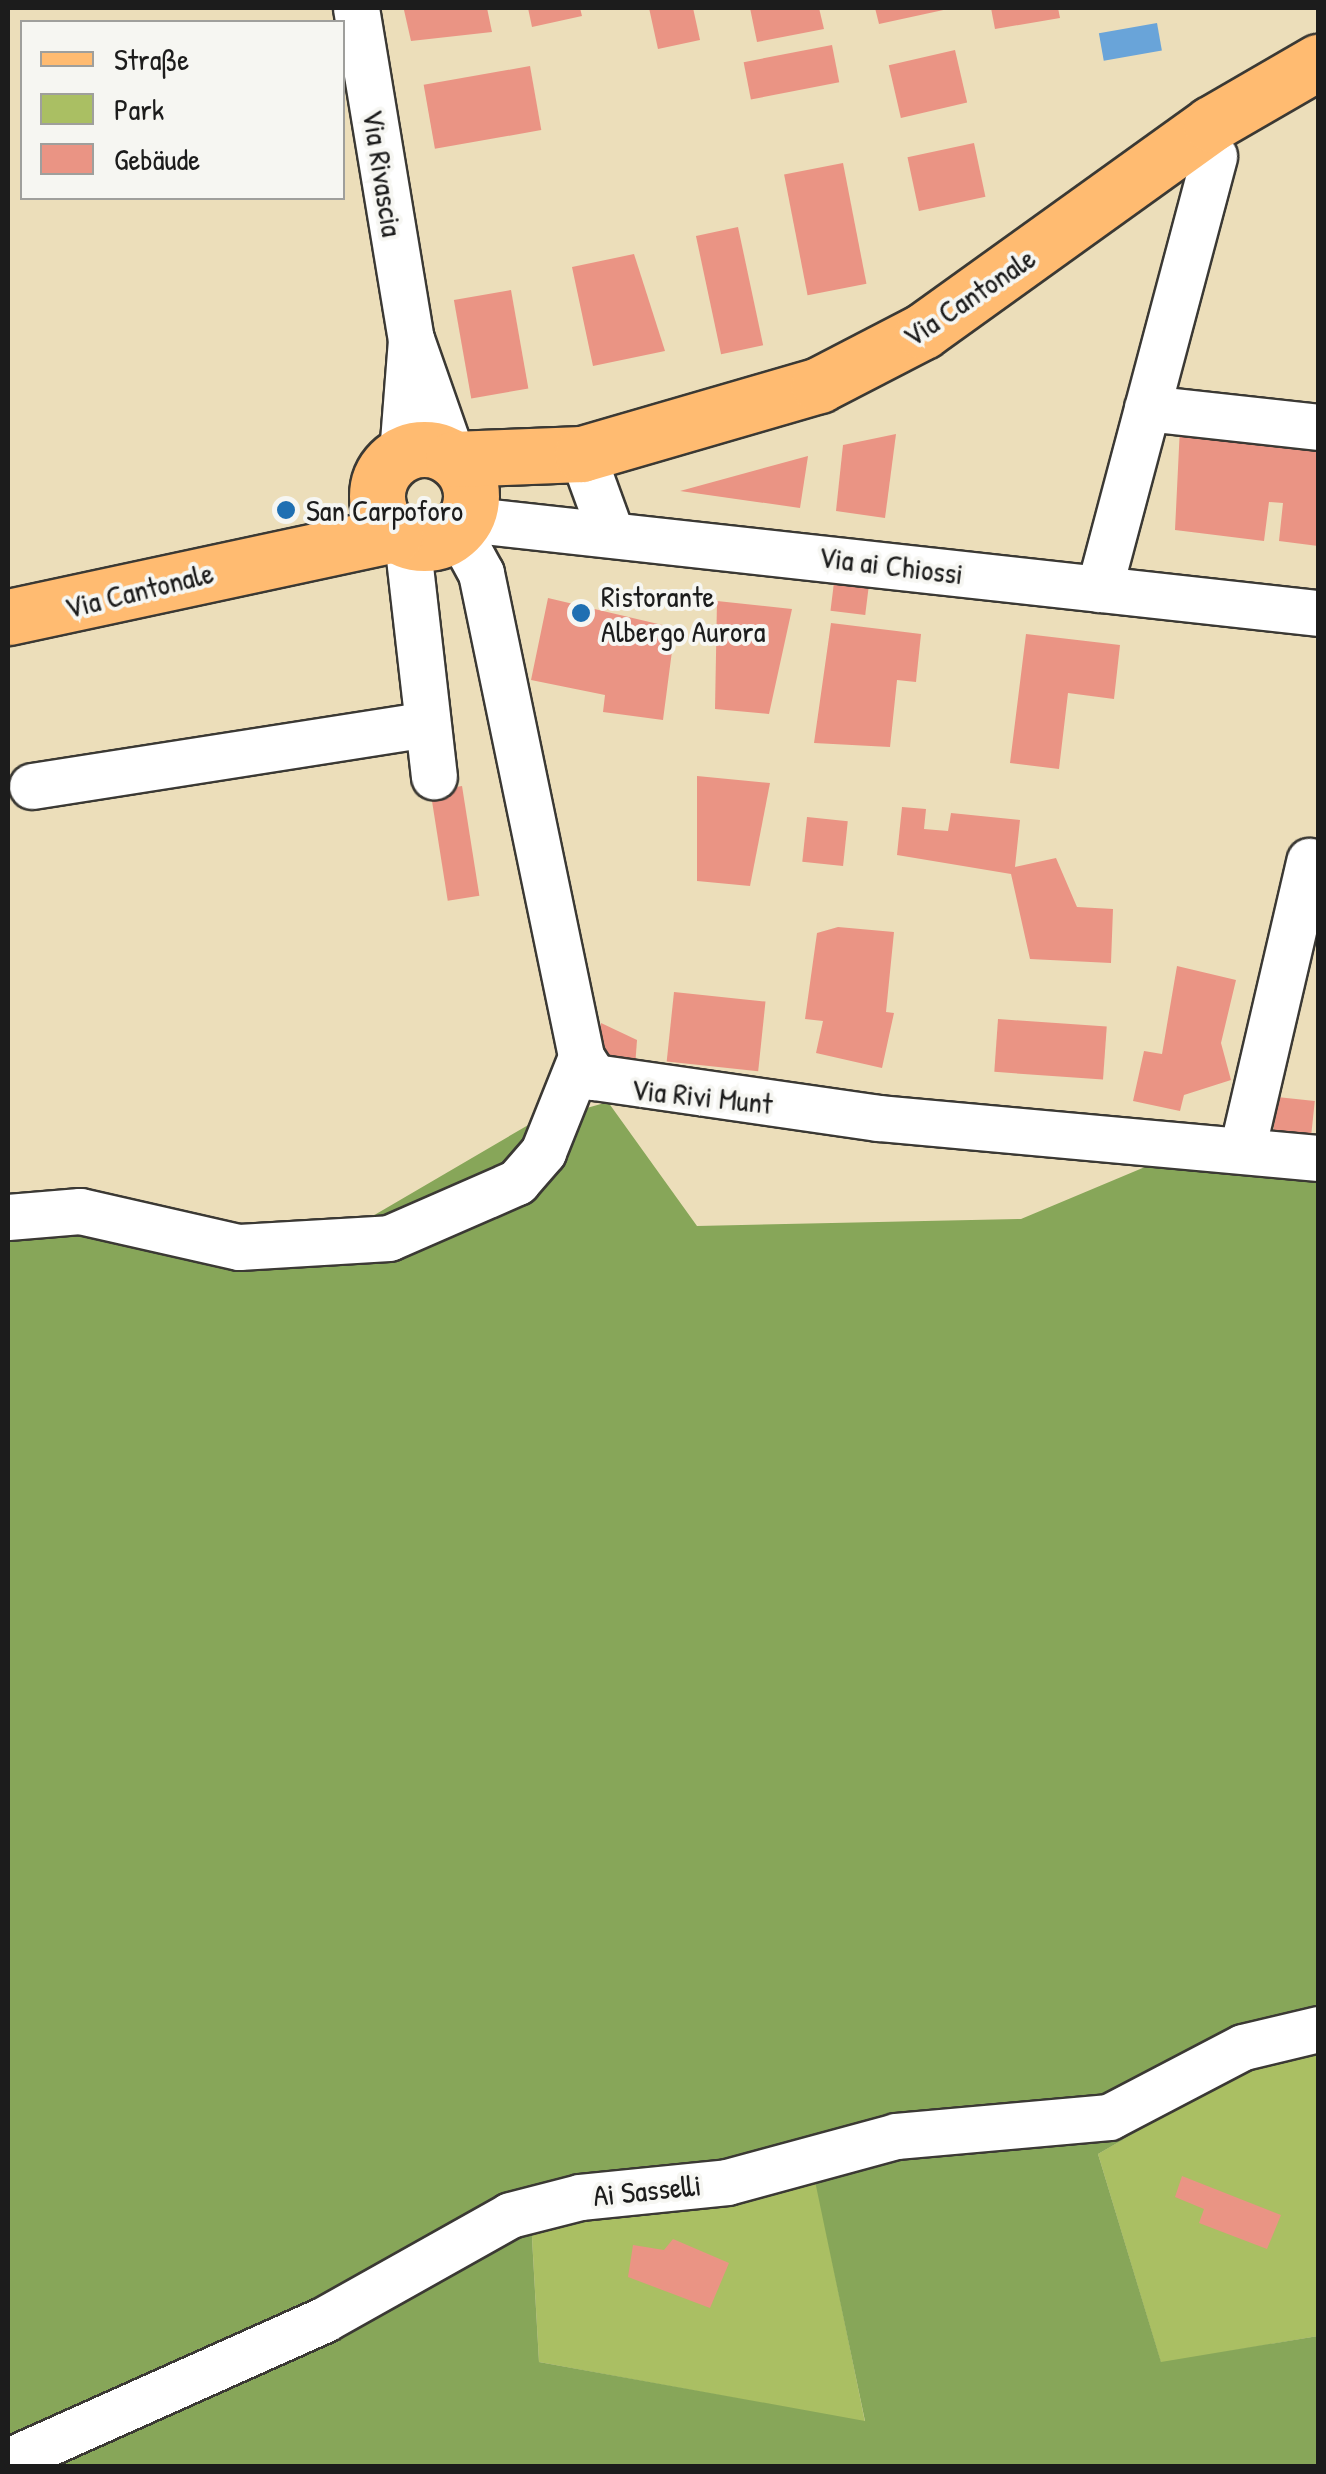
<!DOCTYPE html>
<html>
<head>
<meta charset="utf-8">
<style>
	body { margin:0 }
	#map { position:relative; width:1326px; height:2474px; overflow:hidden; background:#ecdeba; font-family:"Patrick Hand",sans-serif }
	div>[style] { position:absolute }
	.green>* { inset:0; background:#aabf63 }
	.forest>* { inset:0; background:#87a659 }
	.water>* { inset:0; background:#69a4d9; transform-origin:0 0 }
	.building>* { inset:0; background:#ea9484; transform-origin:0 0 }
	.roads { filter:drop-shadow(2px 0 #3b3934) drop-shadow(-2px 0 #3b3934) drop-shadow(0 2px #3b3934) drop-shadow(0 -2px #3b3934) }
	.minor>* { height:45px; margin:-22.5px; padding:0 22.5px; transform-origin:22.5px; border-radius:22.5px; background:#fff }
	.major>* { height:55px; margin:-27.5px; padding:0 27.5px; transform-origin:27.5px; border-radius:27.5px; background:#ffbb71 }
	.major>.ring { margin:-27.5px; padding:0; box-sizing:content-box; background:none; border:55px solid #ffbb71; border-radius:50% }
	.dots>* { width:28px; height:28px; translate:-50% -50%; box-sizing:border-box; border:5px solid #f6f6f2; border-radius:50% }
	span { translate:-50% -50%; white-space:nowrap; text-align:center; line-height:1.15; -webkit-text-stroke:8px #f6f6f2; paint-order:stroke }
	.street-label { font-size:30px; color:#1c1c1c }
	.poi-label { font-size:30px; color:#1c1c1c }
	.left { translate:0 -50%; text-align:left }
	.frame { position:absolute; inset:0; border:10px solid #1c1c1c; pointer-events:none }
	.legend { position:absolute; left:20px; top:20px; width:325px; height:180px; box-sizing:border-box; background:#f6f6f2; border:2px solid #9f9f9c; margin:0; padding:12px 18px; list-style:none; font-size:30px; color:#1c1c1c }
	.legend li { display:flex; align-items:center; gap:20px; height:50px }
	.legend b { width:50px; border:2px solid #9f9f9c }
</style>
</head>
<body>
<div id="map">
	<div class="green">
		<i style="clip-path:polygon(1318px 2054px,1318px 2336px,1161px 2363px,1098px 2154px,1267px 2056px)"></i>
		<i style="clip-path:polygon(816px 2181px,865px 2422px,539px 2362px,531px 2219px)"></i>
	</div>
	<div class="forest">
		<i style="clip-path:polygon(evenodd,608px 1102px,697px 1226px,1021px 1219px,1195px 1146px,1318px 1158px,1318px 2054px,1267px 2057px,1098px 2154px,1161px 2362px,1318px 2336px,1318px 2466px,8px 2466px,8px 1217px,306px 1255px,530px 1124px,608px 1102px,815px 2181px,865px 2421px,539px 2362px,531px 2220px,815px 2181px)"></i>
	</div>
	<div class="water">
		<i style="left:1157px;top:23px;width:28px;height:59px;rotate:80deg"></i>
	</div>
	<div class="building">
		<i style="clip-path:polygon(487px 8px,492px 32px,411px 41px,404px 10px)"></i>
		<i style="clip-path:polygon(528px 8px,580px 8px,582px 16px,532px 27px)"></i>
		<i style="clip-path:polygon(649px 8px,693px 8px,700px 40px,658px 49px)"></i>
		<i style="clip-path:polygon(750px 8px,819px 8px,824px 29px,757px 42px)"></i>
		<i style="clip-path:polygon(875px 8px,948px 8px,948px 9px,879px 24px)"></i>
		<i style="clip-path:polygon(991px 8px,1058px 8px,1060px 18px,995px 29px)"></i>
		<i style="left:832px;top:45px;width:38px;height:90px;rotate:79deg"></i>
		<i style="left:955px;top:50px;width:54px;height:68px;rotate:77deg"></i>
		<i style="left:530px;top:66px;width:65px;height:108px;rotate:80deg"></i>
		<i style="left:974px;top:143px;width:55px;height:68px;rotate:78deg"></i>
		<i style="left:843px;top:163px;width:123px;height:60px;rotate:79deg"></i>
		<i style="left:738px;top:227px;width:121px;height:43px;rotate:78deg"></i>
		<i style="clip-path:polygon(634px 254px,665px 351px,593px 366px,572px 267px)"></i>
		<i style="left:511px;top:290px;width:100px;height:58px;rotate:80deg"></i>
		<i style="clip-path:polygon(1180px 427px,1318px 443px,1318px 546px,1279px 541px,1283px 503px,1269px 502px,1264px 541px,1175px 530px)"></i>
		<i style="clip-path:polygon(896px 434px,885px 518px,836px 511px,843px 445px)"></i>
		<i style="clip-path:polygon(808px 456px,800px 508px,680px 491px)"></i>
		<i style="left:835px;top:574px;width:35px;height:37px;rotate:7deg"></i>
		<i style="clip-path:polygon(548px 598px,675px 628px,663px 720px,603px 712px,605px 695px,531px 680px)"></i>
		<i style="clip-path:polygon(717px 601px,792px 609px,769px 714px,715px 709px)"></i>
		<i style="clip-path:polygon(831px 623px,921px 634px,916px 682px,897px 680px,890px 747px,814px 743px)"></i>
		<i style="clip-path:polygon(1026px 634px,1120px 645px,1114px 699px,1068px 693px,1059px 769px,1010px 763px)"></i>
		<i style="clip-path:polygon(697px 776px,770px 783px,750px 886px,697px 881px)"></i>
		<i style="left:462px;top:786px;width:111px;height:32px;rotate:81deg"></i>
		<i style="clip-path:polygon(902px 807px,926px 809px,924px 829px,948px 831px,951px 813px,1020px 820px,1015px 867px,1056px 858px,1077px 907px,1113px 909px,1111px 963px,1030px 959px,1011px 874px,897px 855px)"></i>
		<i style="left:807px;top:817px;width:41px;height:45px;rotate:6deg"></i>
		<i style="clip-path:polygon(838px 927px,894px 932px,886px 1012px,894px 1013px,882px 1068px,816px 1053px,823px 1021px,805px 1019px,817px 933px)"></i>
		<i style="clip-path:polygon(1177px 966px,1236px 980px,1221px 1043px,1231px 1080px,1184px 1095px,1180px 1111px,1133px 1101px,1144px 1051px,1162px 1054px)"></i>
		<i style="left:674px;top:992px;width:92px;height:70px;rotate:6deg"></i>
		<i style="left:998px;top:1019px;width:109px;height:53px;rotate:4deg"></i>
		<i style="clip-path:polygon(601px 1023px,637px 1040px,635px 1067px,598px 1064px)"></i>
		<i style="left:1277px;top:1097px;width:38px;height:39px;rotate:6deg"></i>
		<i style="clip-path:polygon(1182px 2176px,1281px 2215px,1267px 2249px,1199px 2223px,1204px 2209px,1175px 2197px)"></i>
		<i style="clip-path:polygon(673px 2239px,729px 2263px,710px 2308px,628px 2277px,633px 2245px,664px 2250px)"></i>
	</div>
	<div class="roads">
		<div class="minor">
			<i style="left:356px;top:8px;width:336px;rotate:80.6deg"></i>
			<i style="left:411px;top:339px;width:127px;rotate:70.7deg"></i>
			<i style="left:1147px;top:408px;width:172px;rotate:6.3deg"></i>
			<i style="left:402px;top:454px;width:115px;rotate:-85.5deg"></i>
			<i style="left:582px;top:454px;width:79px;rotate:70deg"></i>
			<i style="left:465px;top:519px;width:858px;rotate:6.29deg"></i>
			<i style="left:457px;top:529px;width:50px;rotate:61.4deg"></i>
			<i style="left:481px;top:573px;width:494px;rotate:78.3deg"></i>
			<i style="left:581px;top:1057px;width:24px;rotate:57deg"></i>
			<i style="left:594px;top:1077px;width:287px;rotate:8.2deg"></i>
			<i style="left:878px;top:1118px;width:442px;rotate:5.2deg"></i>
			<i style="left:407px;top:540px;width:238px;rotate:83.5deg"></i>
			<i style="left:1099px;top:589px;width:448px;rotate:-75.1deg"></i>
			<i style="left:32px;top:786px;width:400px;rotate:-8.9deg"></i>
			<i style="left:1242px;top:1150px;width:297px;rotate:-76.9deg"></i>
			<i style="left:8px;top:1217px;width:72px;rotate:-4.8deg"></i>
			<i style="left:80px;top:1211px;width:163px;rotate:12.8deg"></i>
			<i style="left:239px;top:1247px;width:150px;rotate:-3.4deg"></i>
			<i style="left:389px;top:1238px;width:140px;rotate:-23.6deg"></i>
			<i style="left:517px;top:1182px;width:40px;rotate:-49deg"></i>
			<i style="left:543px;top:1152px;width:102px;rotate:-68.2deg"></i>
			<i style="left:8px;top:2461px;width:347px;rotate:-24.1deg"></i>
			<i style="left:325px;top:2319px;width:212px;rotate:-29.3deg"></i>
			<i style="left:510px;top:2215px;width:72px;rotate:-14.4deg"></i>
			<i style="left:580px;top:2197px;width:148px;rotate:-5.8deg"></i>
			<i style="left:727px;top:2182px;width:175px;rotate:-15.2deg"></i>
			<i style="left:896px;top:2136px;width:214px;rotate:-5.1deg"></i>
			<i style="left:1109px;top:2117px;width:151px;rotate:-27.6deg"></i>
			<i style="left:1243px;top:2047px;width:77px;rotate:-13.5deg"></i>
		</div>
		<div class="major">
			<i class="ring" style="left:377px;top:449px;width:39px;height:39px"></i>
			<i style="left:453px;top:459px;width:129px;rotate:-2.2deg"></i>
			<i style="left:582px;top:454px;width:247px;rotate:-16.2deg"></i>
			<i style="left:819px;top:385px;width:117px;rotate:-27.4deg"></i>
			<i style="left:923px;top:331px;width:355px;rotate:-35.7deg"></i>
			<i style="left:1211px;top:124px;width:124px;rotate:-30.1deg"></i>
			<i style="left:8px;top:617px;width:396px;rotate:-12.1deg"></i>
		</div>
	</div>
	<div class="dots">
		<i style="left:286px;top:510px;background:#1f6fb2"></i>
		<i style="left:581px;top:613px;background:#1f6fb2"></i>
	</div>
	<div class="street-label">
		<span style="left:383px;top:173px;rotate:81deg">Via Rivascia</span>
		<span style="left:969px;top:297px;rotate:-34deg">Via Cantonale</span>
		<span style="left:891px;top:565px;rotate:7deg">Via ai Chiossi</span>
		<span style="left:139px;top:590px;rotate:-14deg">Via Cantonale</span>
		<span style="left:702px;top:1096px;rotate:6deg">Via Rivi Munt</span>
		<span style="left:647px;top:2190px;rotate:-6deg">Ai Sasselli</span>
	</div>
	<div class="poi-label">
		<span class="left" style="left:306px;top:510px">San Carpoforo</span>
		<span class="left" style="left:601px;top:613px">Ristorante<br>Albergo Aurora</span>
	</div>
	<div class="frame"></div>
	<ul class="legend">
	<li><b style="height:12px;background:#ffbb71"></b>Straße</li>
	<li><b style="height:28px;background:#aabf63"></b>Park</li>
	<li><b style="height:28px;background:#ea9484"></b>Gebäude</li>
	</ul>
</div>
</body>
</html>
